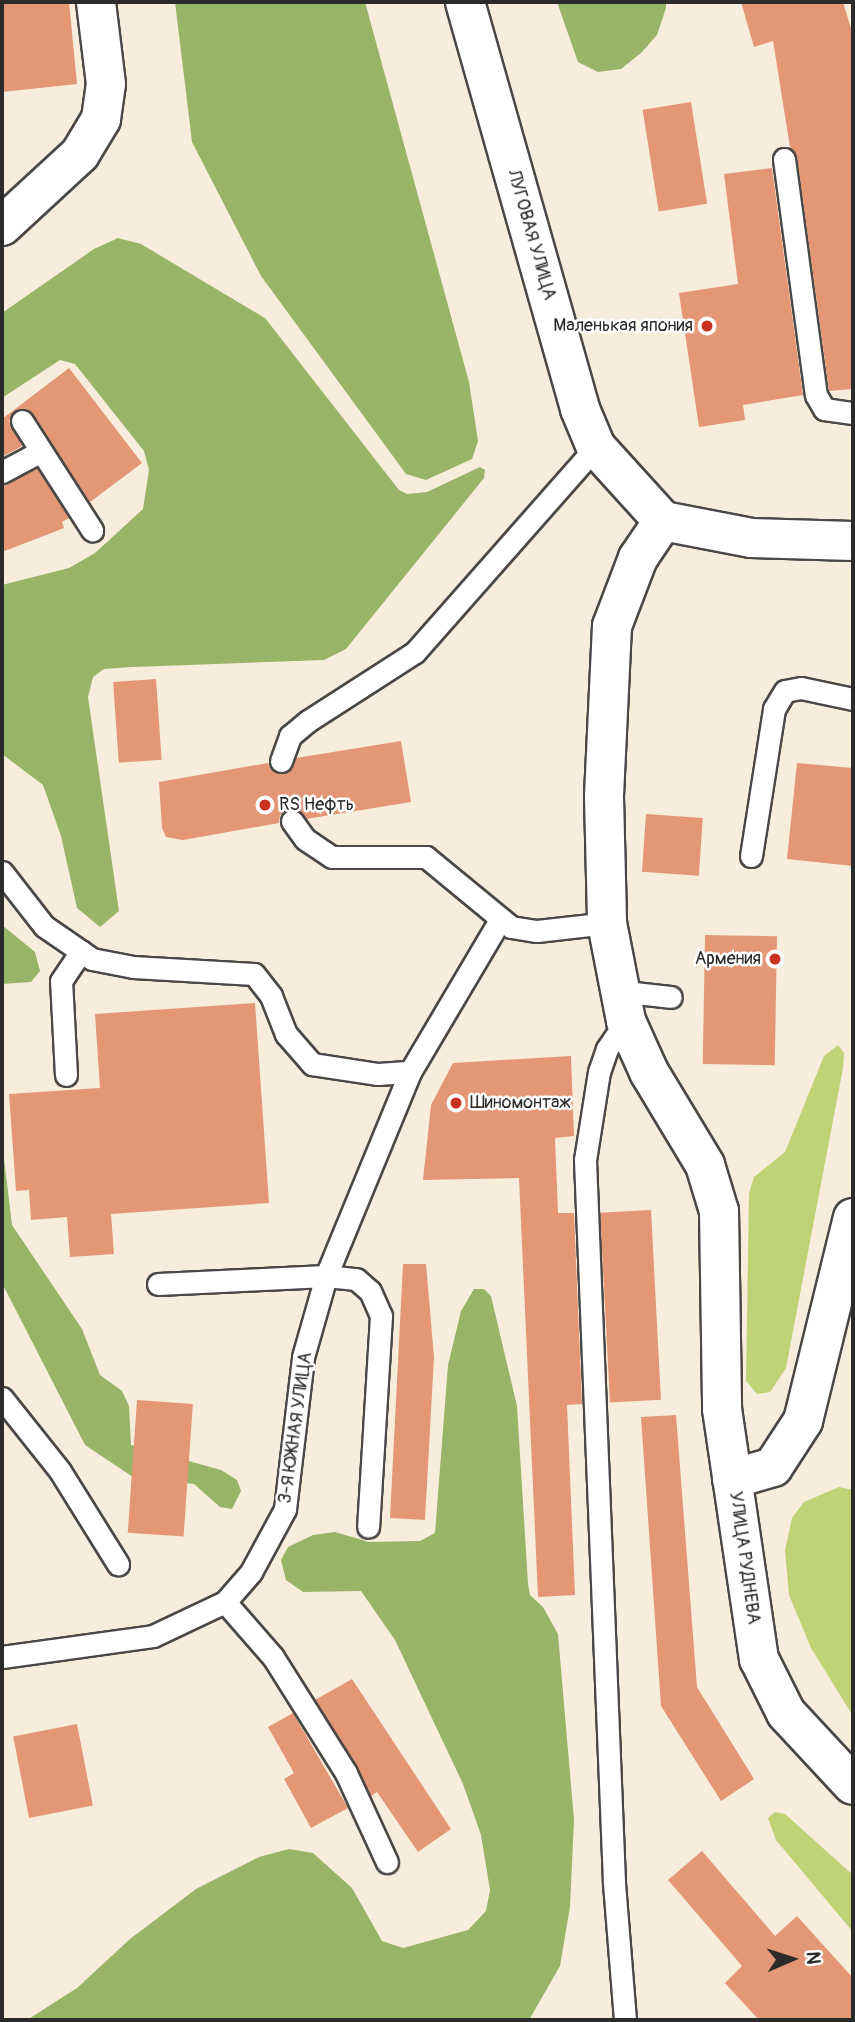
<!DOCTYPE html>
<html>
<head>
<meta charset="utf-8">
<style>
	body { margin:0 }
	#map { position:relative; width:855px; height:2022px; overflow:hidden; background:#f8eddd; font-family:Pangolin,sans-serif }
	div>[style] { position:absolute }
	.green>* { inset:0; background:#bfd276 }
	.forest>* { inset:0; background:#97b467 }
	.building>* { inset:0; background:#e39775; transform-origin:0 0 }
	.roads { filter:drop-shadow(2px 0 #4a4846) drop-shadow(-2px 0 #4a4846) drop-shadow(0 2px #4a4846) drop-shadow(0 -2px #4a4846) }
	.service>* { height:21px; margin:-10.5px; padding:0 10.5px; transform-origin:10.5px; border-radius:10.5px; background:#fff }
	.minor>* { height:38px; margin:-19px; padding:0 19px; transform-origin:19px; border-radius:19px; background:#fff }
	.primary>* { height:38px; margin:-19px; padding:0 19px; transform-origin:19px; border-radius:19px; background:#fff }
	.dots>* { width:19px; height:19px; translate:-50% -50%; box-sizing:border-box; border:4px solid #fff; border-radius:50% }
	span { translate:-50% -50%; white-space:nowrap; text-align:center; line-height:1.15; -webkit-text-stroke:5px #fff; paint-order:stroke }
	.street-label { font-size:18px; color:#2b2b2b }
	.poi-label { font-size:18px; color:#2b2b2b }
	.right { translate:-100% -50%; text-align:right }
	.left { translate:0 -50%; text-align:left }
	.frame { position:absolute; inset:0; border:4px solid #2b2b2b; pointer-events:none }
	.north { position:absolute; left:757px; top:1924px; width:70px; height:70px; -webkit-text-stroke:5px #fff; paint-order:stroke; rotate:87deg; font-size:19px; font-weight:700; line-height:28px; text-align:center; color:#2b2b2b }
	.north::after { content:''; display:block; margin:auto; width:24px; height:32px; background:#2b2b2b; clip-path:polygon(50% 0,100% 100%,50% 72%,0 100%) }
</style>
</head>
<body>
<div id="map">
	<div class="green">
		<i style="clip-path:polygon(838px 1045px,844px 1053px,843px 1068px,786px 1368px,770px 1392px,757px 1394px,746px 1381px,749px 1193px,754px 1177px,785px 1152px,824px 1056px)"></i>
		<i style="clip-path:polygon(839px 1487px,853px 1490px,853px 1716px,811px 1648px,789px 1595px,785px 1550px,792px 1518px,804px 1502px)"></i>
		<i style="clip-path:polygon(775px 1812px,785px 1814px,853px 1875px,853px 1932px,776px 1840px,768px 1818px)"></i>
	</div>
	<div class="forest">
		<i style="clip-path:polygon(175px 2px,365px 2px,469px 382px,478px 441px,472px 459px,426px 480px,406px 474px,261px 276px,192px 142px)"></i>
		<i style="clip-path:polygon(557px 2px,666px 2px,666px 8px,657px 35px,642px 52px,621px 69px,598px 72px,578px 62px)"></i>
		<i style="clip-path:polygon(118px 238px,141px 244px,265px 318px,399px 490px,407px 494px,427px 492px,480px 467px,485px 470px,484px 478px,346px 649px,324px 660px,133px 667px,104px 669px,93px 677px,88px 697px,119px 911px,100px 927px,77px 908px,61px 836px,43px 785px,2px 754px,2px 585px,69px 568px,95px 553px,143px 509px,149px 470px,144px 451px,75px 364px,60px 360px,2px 398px,2px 313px,94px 249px)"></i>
		<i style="clip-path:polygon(2px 925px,35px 952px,40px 971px,31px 982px,2px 984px)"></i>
		<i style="clip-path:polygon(2px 1142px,12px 1225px,82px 1329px,100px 1375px,122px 1391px,129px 1406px,131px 1445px,221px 1470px,237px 1480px,241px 1491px,232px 1509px,220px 1507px,194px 1484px,133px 1477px,85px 1445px,2px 1283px)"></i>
		<i style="clip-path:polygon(474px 1289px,484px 1289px,491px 1296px,517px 1406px,528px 1584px,530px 1595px,543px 1607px,558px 1634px,574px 1820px,570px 1907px,560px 1966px,529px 2020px,27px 2020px,77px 1988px,130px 1939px,196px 1889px,259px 1857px,289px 1849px,313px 1853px,352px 1888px,382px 1941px,403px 1948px,468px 1930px,486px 1911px,490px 1890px,481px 1835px,463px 1784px,395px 1640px,361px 1591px,303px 1592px,286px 1580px,281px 1560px,288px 1547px,313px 1535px,335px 1532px,369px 1542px,420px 1541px,435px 1533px,448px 1365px,461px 1311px)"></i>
	</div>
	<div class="building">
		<i style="clip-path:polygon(2px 2px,69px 2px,77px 84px,2px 92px)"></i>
		<i style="clip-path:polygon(741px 2px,843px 2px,853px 35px,853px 389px,829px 391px,797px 157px,790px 147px,773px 41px,754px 47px)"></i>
		<i style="left:691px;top:102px;width:103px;height:49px;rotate:81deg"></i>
		<i style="clip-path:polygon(772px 168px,803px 395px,743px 405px,745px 420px,699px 427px,679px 293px,738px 284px,724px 174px)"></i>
		<i style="clip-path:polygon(69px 368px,142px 463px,90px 502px,27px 409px,16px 410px,9px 421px,22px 446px,2px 457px,2px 419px)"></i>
		<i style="clip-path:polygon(37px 468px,69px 518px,62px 522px,64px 528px,2px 552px,2px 485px)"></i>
		<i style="left:156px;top:679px;width:81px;height:43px;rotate:86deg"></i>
		<i style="clip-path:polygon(401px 741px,411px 802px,306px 819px,290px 808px,280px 815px,279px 823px,183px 840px,166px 837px,162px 828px,159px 782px,268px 763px,271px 770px,283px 774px,296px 758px)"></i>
		<i style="clip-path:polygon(797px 763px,853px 768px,853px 866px,787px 859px)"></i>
		<i style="left:646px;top:814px;width:57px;height:58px;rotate:4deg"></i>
		<i style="left:705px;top:935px;width:72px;height:129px;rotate:1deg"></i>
		<i style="clip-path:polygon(255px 1003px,269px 1203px,111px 1214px,114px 1254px,70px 1257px,67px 1217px,31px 1220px,29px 1190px,16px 1191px,9px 1094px,100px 1088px,95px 1014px)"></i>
		<i style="clip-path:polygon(571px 1056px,574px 1136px,555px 1138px,558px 1213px,574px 1213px,582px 1404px,567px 1405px,575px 1595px,538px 1597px,519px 1178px,423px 1180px,431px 1105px,453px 1063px)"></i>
		<i style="left:651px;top:1210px;width:190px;height:51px;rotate:87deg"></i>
		<i style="clip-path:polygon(403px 1264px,426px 1264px,434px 1357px,425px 1520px,390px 1518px)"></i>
		<i style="left:137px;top:1400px;width:56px;height:133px;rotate:4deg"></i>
		<i style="clip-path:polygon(676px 1415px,697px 1687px,754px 1779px,721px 1801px,661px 1706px,641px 1417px)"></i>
		<i style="clip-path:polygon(352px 1679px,451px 1829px,418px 1852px,377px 1792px,371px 1796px,315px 1700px)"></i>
		<i style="clip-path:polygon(293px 1713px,348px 1808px,311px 1828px,284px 1779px,294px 1773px,268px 1727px)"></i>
		<i style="left:77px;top:1724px;width:83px;height:65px;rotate:79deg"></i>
		<i style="clip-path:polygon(702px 1851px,775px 1936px,797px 1916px,853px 1978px,853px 2020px,759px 2020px,725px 1983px,742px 1966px,668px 1880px)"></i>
	</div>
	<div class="roads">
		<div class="service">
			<i style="left:784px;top:159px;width:238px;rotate:82.3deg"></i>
			<i style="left:816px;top:395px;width:16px;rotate:60deg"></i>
			<i style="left:824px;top:409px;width:29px;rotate:8deg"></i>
			<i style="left:22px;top:421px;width:130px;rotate:57.3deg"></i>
			<i style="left:2px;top:472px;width:44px;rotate:-28.3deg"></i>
			<i style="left:281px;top:761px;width:27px;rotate:-70deg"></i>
			<i style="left:290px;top:736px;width:23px;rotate:-40deg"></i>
			<i style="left:308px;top:721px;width:127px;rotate:-32.8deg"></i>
			<i style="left:415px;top:652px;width:273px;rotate:-48.6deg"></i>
			<i style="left:292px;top:821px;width:22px;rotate:54deg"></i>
			<i style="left:305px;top:839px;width:32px;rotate:34deg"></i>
			<i style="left:332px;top:857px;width:94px"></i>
			<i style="left:426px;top:857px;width:110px;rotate:39.5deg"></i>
			<i style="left:511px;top:927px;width:26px;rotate:9deg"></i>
			<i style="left:537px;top:931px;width:70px;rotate:-6.5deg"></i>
			<i style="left:751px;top:856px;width:149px;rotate:-81.1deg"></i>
			<i style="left:774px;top:709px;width:21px;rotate:-59deg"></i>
			<i style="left:785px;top:691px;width:16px;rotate:-11deg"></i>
			<i style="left:801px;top:688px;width:53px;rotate:11.9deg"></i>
			<i style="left:2px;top:872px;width:68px;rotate:52.1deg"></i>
			<i style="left:44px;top:926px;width:58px;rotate:34.5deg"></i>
			<i style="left:92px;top:959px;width:42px;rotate:11deg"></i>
			<i style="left:133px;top:967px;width:121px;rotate:3.3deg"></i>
			<i style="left:254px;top:974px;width:28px;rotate:52deg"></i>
			<i style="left:271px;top:996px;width:41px;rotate:68.5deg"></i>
			<i style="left:286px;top:1034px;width:40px;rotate:49deg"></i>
			<i style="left:312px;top:1064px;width:67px;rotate:8.6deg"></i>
			<i style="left:378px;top:1074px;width:32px;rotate:-4deg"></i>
			<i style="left:618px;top:991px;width:53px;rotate:6.5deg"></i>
			<i style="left:66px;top:1075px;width:94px;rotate:-93deg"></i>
			<i style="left:61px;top:981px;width:36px;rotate:-56deg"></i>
			<i style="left:158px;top:1284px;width:168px;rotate:-2.7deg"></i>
			<i style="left:326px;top:1276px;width:30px;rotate:6deg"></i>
			<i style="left:356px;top:1279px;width:18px;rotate:41deg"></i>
			<i style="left:370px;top:1291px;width:27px;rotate:66deg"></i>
			<i style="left:381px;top:1316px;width:211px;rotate:93.5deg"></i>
			<i style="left:2px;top:1398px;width:93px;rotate:51.5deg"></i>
			<i style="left:60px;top:1471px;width:110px;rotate:58.1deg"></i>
			<i style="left:225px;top:1602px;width:73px;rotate:48.9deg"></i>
			<i style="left:273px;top:1657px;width:137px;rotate:57.8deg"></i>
			<i style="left:346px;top:1773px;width:98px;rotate:65.3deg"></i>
			<i style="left:2px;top:1657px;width:152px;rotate:-7.9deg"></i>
			<i style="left:153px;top:1636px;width:80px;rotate:-25.3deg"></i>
			<i style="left:225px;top:1602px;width:40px;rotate:-49deg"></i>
			<i style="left:251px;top:1572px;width:72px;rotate:-61.6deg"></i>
			<i style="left:285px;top:1509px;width:153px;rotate:-83.2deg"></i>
			<i style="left:303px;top:1357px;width:84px;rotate:-74.1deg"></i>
			<i style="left:326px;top:1276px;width:221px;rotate:-67.6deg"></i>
			<i style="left:410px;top:1072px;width:177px;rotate:-59.4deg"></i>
			<i style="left:625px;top:2020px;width:138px;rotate:-94.6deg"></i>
			<i style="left:614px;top:1882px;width:723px;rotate:-92.3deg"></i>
			<i style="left:585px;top:1160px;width:89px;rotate:-81deg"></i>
			<i style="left:599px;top:1072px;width:24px;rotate:-71deg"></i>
			<i style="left:607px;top:1049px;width:34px;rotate:-56deg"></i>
		</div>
		<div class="minor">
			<i style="left:2px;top:226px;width:106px;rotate:-42.7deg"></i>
			<i style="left:80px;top:154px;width:41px;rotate:-59deg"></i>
			<i style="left:101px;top:119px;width:35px;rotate:-82deg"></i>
			<i style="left:106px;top:84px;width:83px;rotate:-97deg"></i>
			<i style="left:663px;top:521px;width:45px;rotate:124deg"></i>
			<i style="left:638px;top:558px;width:73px;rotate:110.9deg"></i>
			<i style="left:612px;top:626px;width:171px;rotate:92.7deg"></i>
			<i style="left:604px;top:797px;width:126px;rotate:88.6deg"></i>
			<i style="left:607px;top:923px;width:100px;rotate:79deg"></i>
			<i style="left:626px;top:1021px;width:56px;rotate:65.7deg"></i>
			<i style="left:649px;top:1072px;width:109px;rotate:58.9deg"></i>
			<i style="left:705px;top:1165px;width:48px;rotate:73.1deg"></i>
			<i style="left:719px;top:1211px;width:198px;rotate:89.1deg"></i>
			<i style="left:722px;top:1409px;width:253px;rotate:81.6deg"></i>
			<i style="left:759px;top:1659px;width:60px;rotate:63.4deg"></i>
			<i style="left:786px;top:1713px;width:98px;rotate:47.1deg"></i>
			<i style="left:732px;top:1479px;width:43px;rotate:-16.3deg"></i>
			<i style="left:773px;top:1467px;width:55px;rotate:-56.9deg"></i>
			<i style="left:803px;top:1421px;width:209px;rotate:-76.2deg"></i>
		</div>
		<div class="primary">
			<i style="left:465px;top:2px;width:423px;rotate:74.2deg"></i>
			<i style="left:580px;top:409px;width:41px;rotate:67.2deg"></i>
			<i style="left:596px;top:447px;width:100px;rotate:47.8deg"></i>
			<i style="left:663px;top:521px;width:90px;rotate:10.9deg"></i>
			<i style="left:751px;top:538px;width:102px;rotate:1.7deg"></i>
		</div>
	</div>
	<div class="dots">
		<i style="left:707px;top:326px;background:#c8321e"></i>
		<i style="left:265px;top:805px;background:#c8321e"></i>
		<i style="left:775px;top:959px;background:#c8321e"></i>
		<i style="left:456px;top:1103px;background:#c8321e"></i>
	</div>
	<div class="street-label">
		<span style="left:531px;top:235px;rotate:74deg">ЛУГОВАЯ УЛИЦА</span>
		<span style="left:296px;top:1428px;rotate:-82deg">3-Я ЮЖНАЯ УЛИЦА</span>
		<span style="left:744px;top:1558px;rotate:82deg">УЛИЦА РУДНЕВА</span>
	</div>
	<div class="poi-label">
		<span class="right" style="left:693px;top:326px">Маленькая япония</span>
		<span class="left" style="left:279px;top:805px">RS Нефть</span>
		<span class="right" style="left:761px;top:959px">Армения</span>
		<span class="left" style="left:470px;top:1103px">Шиномонтаж</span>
	</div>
	<div class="frame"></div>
	<div class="north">N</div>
</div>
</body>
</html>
